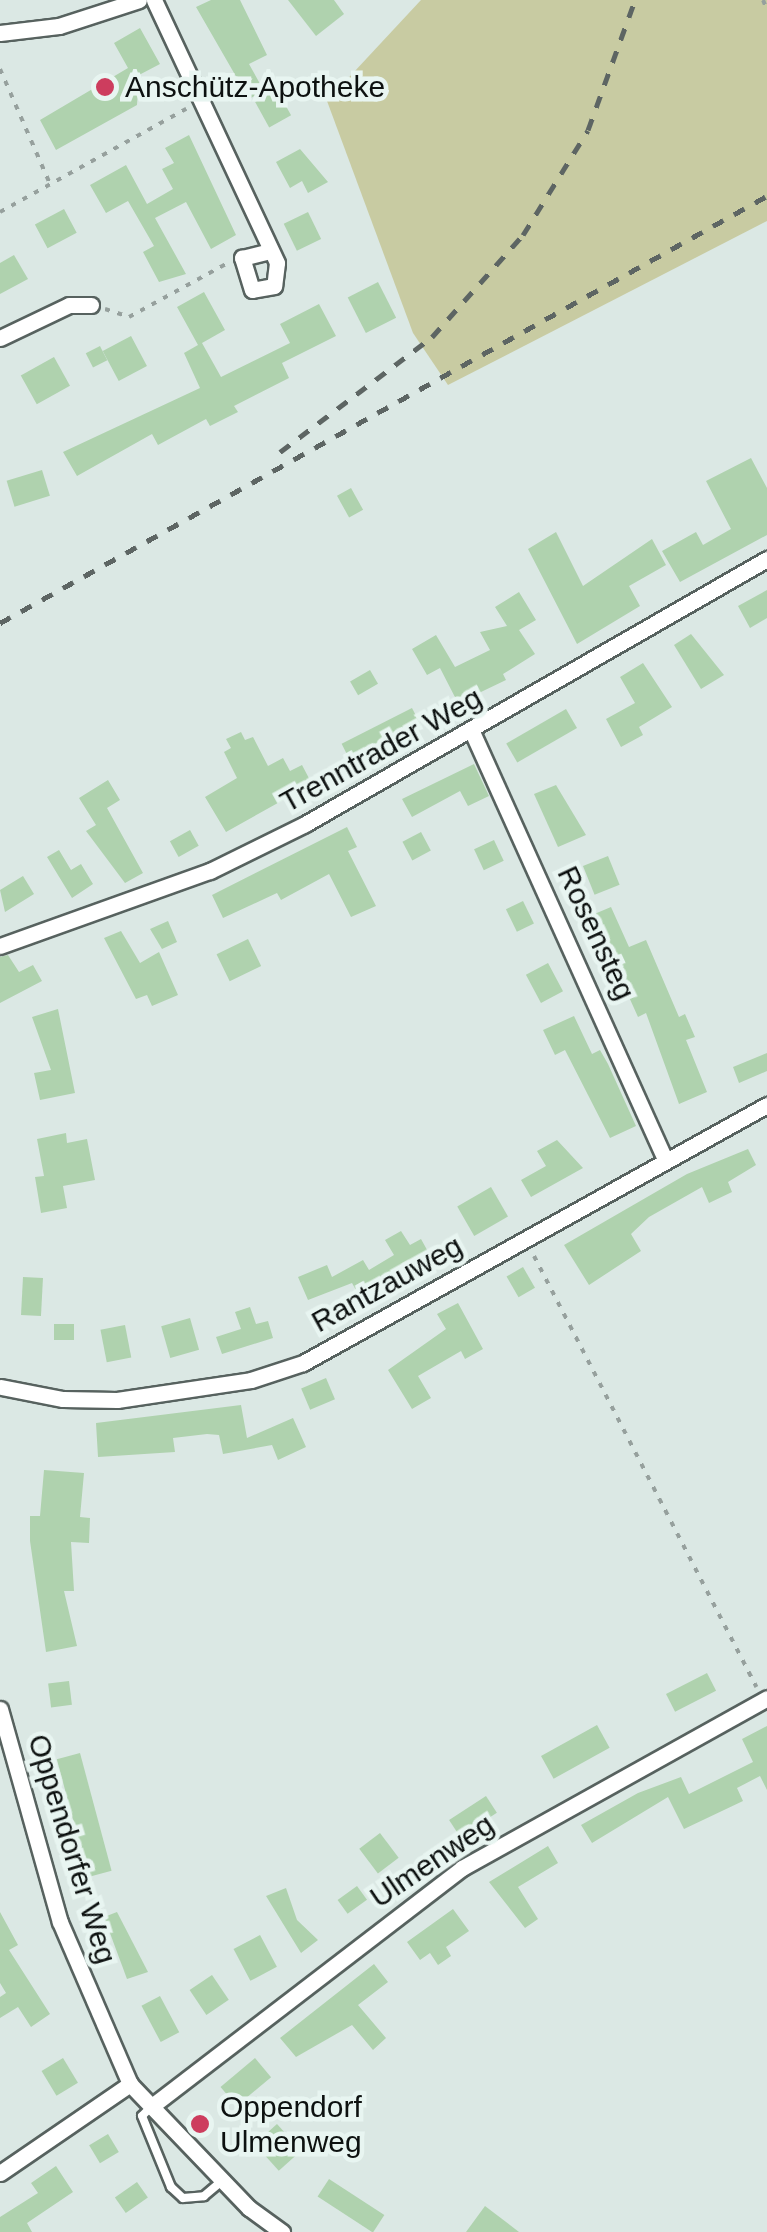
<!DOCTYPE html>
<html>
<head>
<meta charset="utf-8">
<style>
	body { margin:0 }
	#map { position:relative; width:767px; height:2232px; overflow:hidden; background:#dbe8e4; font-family:Arial,sans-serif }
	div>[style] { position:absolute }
	.green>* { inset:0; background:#c8cba2 }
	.building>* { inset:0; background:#afd2ae; transform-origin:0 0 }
	.path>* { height:4px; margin-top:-2px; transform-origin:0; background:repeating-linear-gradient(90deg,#96a09d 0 5px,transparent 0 13px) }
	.roads { filter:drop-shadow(2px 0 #57625f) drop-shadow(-2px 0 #57625f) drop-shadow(0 2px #57625f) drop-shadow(0 -2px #57625f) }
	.lane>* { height:8px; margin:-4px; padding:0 4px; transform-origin:4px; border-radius:4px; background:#fff }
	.street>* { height:15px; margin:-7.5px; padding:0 7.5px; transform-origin:7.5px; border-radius:7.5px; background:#fff }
	.rail>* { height:5px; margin-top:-2.5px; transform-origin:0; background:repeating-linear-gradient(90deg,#5d6563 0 12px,transparent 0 24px) }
	.dots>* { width:28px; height:28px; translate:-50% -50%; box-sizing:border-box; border:5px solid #e8f5f1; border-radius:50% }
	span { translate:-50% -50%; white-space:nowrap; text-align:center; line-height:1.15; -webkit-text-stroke:9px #e8f5f1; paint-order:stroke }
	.poi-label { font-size:30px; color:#0d1110 }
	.left { translate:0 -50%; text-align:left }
	.street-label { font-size:30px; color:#0d1110 }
</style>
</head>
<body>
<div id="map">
	<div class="green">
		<i style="clip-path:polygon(421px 0,767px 0,767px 221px,448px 385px,413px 333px,327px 101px)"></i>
	</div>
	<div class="building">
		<i style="clip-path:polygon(211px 0,240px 0,267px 55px,249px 64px,264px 91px,249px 99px,196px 7px)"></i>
		<i style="clip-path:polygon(288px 0,334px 0,344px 14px,316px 36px)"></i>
		<i style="clip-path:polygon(140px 28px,160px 64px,139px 75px,137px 105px,56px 150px,40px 120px,128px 68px,114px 43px)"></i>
		<i style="left:277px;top:90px;width:29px;height:25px;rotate:61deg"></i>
		<i style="clip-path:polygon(189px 135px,236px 235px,211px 249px,186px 202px,155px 218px,186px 274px,159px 282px,143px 252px,154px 246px,128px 201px,106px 213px,90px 185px,126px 165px,147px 204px,173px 189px,162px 169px,174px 163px,165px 148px)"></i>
		<i style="clip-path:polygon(300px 149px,328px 182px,308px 193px,302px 181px,290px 188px,276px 162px)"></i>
		<i style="left:64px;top:209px;width:27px;height:33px;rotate:62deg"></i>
		<i style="left:308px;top:212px;width:30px;height:27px;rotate:64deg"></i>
		<i style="clip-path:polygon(14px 255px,28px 279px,0 294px,0 263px)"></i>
		<i style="left:378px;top:282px;width:40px;height:34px;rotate:63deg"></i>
		<i style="clip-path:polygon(204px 292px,225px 330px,202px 343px,221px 377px,290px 343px,280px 324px,319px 304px,336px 336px,282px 363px,289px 378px,234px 406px,238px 412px,210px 426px,206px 419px,158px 445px,152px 434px,77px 476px,63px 452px,200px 388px,184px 353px,198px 345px,177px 307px)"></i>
		<i style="left:131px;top:336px;width:34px;height:32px;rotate:62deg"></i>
		<i style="left:100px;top:346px;width:16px;height:16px;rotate:63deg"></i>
		<i style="left:54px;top:357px;width:33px;height:38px;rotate:61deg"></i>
		<i style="clip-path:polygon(751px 458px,767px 488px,767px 535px,680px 582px,662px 551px,696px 532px,703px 545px,731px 529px,706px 481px)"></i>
		<i style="left:42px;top:470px;width:27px;height:37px;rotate:73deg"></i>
		<i style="left:351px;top:488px;width:25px;height:16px;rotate:61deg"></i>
		<i style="clip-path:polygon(556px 532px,583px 586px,652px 539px,666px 565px,629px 586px,640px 606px,577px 644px,528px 549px)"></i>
		<i style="clip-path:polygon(767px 590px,767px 618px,750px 628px,738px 606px)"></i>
		<i style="clip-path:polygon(519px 592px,536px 620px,519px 630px,535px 654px,503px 674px,506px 680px,458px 703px,440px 668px,427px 675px,412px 649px,436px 635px,455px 667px,490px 650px,480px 632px,507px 626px,495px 607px)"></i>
		<i style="clip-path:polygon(691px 634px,724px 675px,701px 689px,674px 645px)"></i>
		<i style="clip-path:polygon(643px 663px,672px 707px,639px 727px,643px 735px,621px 747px,606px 719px,635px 703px,620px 677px)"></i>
		<i style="left:370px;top:670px;width:16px;height:23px;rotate:60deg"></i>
		<i style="left:412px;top:708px;width:20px;height:79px;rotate:63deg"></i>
		<i style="left:566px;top:709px;width:22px;height:69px;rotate:60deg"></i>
		<i style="clip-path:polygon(241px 732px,245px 740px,253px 737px,268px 766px,283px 758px,290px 771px,302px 765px,312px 784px,226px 832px,205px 797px,237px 778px,224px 752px,231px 748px,226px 739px)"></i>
		<i style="clip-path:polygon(474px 764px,489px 796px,468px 806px,460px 791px,412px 817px,402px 799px)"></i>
		<i style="clip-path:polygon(108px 780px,120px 800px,107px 808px,143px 873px,125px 883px,86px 831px,96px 825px,79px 798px)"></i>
		<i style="clip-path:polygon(556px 785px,586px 835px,558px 847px,534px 794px)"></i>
		<i style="clip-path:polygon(347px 827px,357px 847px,348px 851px,376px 906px,351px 917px,329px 874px,281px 900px,277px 893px,223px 918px,212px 895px)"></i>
		<i style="left:190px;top:830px;width:18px;height:23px;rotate:61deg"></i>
		<i style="left:421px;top:832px;width:21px;height:21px;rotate:62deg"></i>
		<i style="left:494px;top:840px;width:23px;height:22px;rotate:65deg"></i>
		<i style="clip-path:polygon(59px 850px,71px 870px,81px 864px,93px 884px,72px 898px,47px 857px)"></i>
		<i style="left:608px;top:856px;width:31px;height:27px;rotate:68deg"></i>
		<i style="clip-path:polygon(23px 876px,34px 894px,5px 912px,0 890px)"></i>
		<i style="left:523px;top:901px;width:25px;height:19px;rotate:64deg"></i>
		<i style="clip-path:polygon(611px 907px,629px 947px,646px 940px,679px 1017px,685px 1014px,695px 1037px,686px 1040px,707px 1092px,679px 1104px,646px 1013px,638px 1017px,592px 915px)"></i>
		<i style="clip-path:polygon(168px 921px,177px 942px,162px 949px,150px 929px)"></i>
		<i style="clip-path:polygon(121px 931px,140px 963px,159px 952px,178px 995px,152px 1006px,147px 995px,136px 999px,104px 938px)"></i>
		<i style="left:248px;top:939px;width:30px;height:35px;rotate:64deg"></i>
		<i style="clip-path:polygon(8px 955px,19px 972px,33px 965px,42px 981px,0 1003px,0 957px)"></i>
		<i style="left:548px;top:963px;width:32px;height:25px;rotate:62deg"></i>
		<i style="clip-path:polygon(58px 1009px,75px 1093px,40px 1100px,34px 1073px,51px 1070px,32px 1017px)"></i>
		<i style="clip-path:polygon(574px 1016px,592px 1054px,600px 1050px,608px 1064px,636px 1126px,610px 1138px,565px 1050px,555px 1055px,543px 1030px)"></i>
		<i style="clip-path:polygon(767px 1053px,767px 1071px,739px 1083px,733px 1067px)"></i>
		<i style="clip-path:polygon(66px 1133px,67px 1143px,87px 1139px,95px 1180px,63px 1186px,67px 1208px,41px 1213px,35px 1177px,44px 1176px,37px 1139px)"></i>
		<i style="clip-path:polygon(557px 1140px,583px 1168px,531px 1197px,521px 1180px,546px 1166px,537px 1151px)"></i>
		<i style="clip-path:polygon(748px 1149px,756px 1165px,728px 1182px,732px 1192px,709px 1203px,702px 1187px,649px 1217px,631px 1234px,641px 1251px,589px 1285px,564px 1245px,687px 1174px)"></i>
		<i style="left:491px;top:1187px;width:34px;height:39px;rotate:60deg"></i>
		<i style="clip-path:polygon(401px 1231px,410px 1245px,421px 1239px,431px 1257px,361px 1299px,352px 1283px,308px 1300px,298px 1277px,327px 1265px,332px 1277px,363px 1260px,369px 1270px,394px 1255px,385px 1240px)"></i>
		<i style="left:523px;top:1267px;width:24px;height:19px;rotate:60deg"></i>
		<i style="left:23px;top:1277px;width:20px;height:38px;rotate:3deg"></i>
		<i style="clip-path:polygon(458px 1303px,483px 1349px,465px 1359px,461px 1351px,418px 1376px,431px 1398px,412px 1409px,388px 1370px,446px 1329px,437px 1314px)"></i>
		<i style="clip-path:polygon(250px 1307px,256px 1324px,268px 1321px,273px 1338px,222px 1354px,216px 1337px,241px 1329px,235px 1312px)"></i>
		<i style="left:190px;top:1318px;width:33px;height:30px;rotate:74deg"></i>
		<i style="left:54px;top:1324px;width:20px;height:16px"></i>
		<i style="left:125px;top:1325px;width:33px;height:25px;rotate:79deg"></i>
		<i style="left:326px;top:1378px;width:23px;height:27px;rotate:67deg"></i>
		<i style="clip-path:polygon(241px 1405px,247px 1438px,293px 1418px,306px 1447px,278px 1460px,272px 1445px,223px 1454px,219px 1435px,207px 1434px,173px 1438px,175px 1452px,98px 1457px,96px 1423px)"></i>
		<i style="clip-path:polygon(44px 1470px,84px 1473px,80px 1517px,90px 1518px,89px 1543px,71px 1542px,74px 1591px,64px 1591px,77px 1646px,46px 1652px,30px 1541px,30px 1516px,40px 1516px)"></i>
		<i style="left:707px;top:1673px;width:20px;height:46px;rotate:63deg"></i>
		<i style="left:69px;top:1681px;width:24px;height:21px;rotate:83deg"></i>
		<i style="left:597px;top:1725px;width:26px;height:64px;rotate:61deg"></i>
		<i style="clip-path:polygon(767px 1726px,767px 1790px,760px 1776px,737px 1788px,743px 1801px,684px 1829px,668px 1797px,592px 1843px,581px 1825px,638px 1793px,681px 1777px,689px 1794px,753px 1762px,742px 1739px)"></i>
		<i style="left:80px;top:1753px;width:122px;height:24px;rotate:75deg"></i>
		<i style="left:486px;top:1796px;width:20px;height:44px;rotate:57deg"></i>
		<i style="left:380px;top:1833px;width:31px;height:26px;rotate:53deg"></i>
		<i style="clip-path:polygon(548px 1846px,558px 1863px,518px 1887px,538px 1919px,525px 1928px,489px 1882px)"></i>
		<i style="left:357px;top:1886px;width:17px;height:24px;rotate:54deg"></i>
		<i style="clip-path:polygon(286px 1888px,297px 1920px,318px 1940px,301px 1953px,266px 1896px)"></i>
		<i style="clip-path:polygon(453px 1909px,469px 1931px,446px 1947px,451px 1956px,438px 1965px,430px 1953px,420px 1960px,407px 1942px)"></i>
		<i style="clip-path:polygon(0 1912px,18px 1945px,9px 1950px,50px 2014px,31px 2027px,18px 2007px,0 2018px,0 1997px,6px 1993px,0 1983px)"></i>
		<i style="clip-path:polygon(117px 1912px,148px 1972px,127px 1979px,104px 1917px)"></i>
		<i style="left:260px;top:1935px;width:36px;height:30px;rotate:62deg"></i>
		<i style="clip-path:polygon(374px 1964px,388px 1982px,358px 2005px,386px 2038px,373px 2050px,352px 2025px,296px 2057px,280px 2038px)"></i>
		<i style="left:212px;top:1975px;width:30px;height:27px;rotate:56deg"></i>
		<i style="left:160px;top:1996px;width:41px;height:21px;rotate:62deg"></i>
		<i style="left:63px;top:2058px;width:29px;height:25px;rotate:59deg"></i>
		<i style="left:255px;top:2058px;width:25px;height:45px;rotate:50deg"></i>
		<i style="left:277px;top:2124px;width:36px;height:30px;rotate:48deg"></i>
		<i style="left:108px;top:2134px;width:21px;height:22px;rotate:59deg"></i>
		<i style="clip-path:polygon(56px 2166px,73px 2192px,27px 2223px,32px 2232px,0 2232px,0 2217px,38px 2193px,31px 2183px)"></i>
		<i style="left:329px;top:2179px;width:66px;height:21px;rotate:33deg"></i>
		<i style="left:137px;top:2182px;width:19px;height:27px;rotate:55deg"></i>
		<i style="clip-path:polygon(485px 2206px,519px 2232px,466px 2232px)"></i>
	</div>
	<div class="path">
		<i style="left:763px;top:0;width:11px;rotate:68deg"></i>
		<i style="left:0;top:69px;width:125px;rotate:66.5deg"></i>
		<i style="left:0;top:212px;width:213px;rotate:-29deg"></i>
		<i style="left:105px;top:309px;width:25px;rotate:18deg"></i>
		<i style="left:129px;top:317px;width:111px;rotate:-28.7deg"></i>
		<i style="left:534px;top:1256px;width:485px;rotate:62.7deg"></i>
	</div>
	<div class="roads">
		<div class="lane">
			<i style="left:150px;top:2108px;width:11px;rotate:135deg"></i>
			<i style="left:142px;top:2116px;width:77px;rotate:67.8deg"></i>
			<i style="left:171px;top:2187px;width:16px;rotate:43deg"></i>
			<i style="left:183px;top:2198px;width:21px;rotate:-5deg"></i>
			<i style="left:204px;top:2196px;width:25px;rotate:-40deg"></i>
		</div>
		<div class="street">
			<i style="left:154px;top:0;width:290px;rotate:64.9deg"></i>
			<i style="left:277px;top:263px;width:23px;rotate:97deg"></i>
			<i style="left:274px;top:286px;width:22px;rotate:170deg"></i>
			<i style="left:252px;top:290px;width:34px;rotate:-107deg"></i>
			<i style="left:242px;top:258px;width:29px;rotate:-14deg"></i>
			<i style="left:0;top:33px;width:59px;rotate:-6.8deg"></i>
			<i style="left:59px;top:26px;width:84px;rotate:-18deg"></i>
			<i style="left:0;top:338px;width:76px;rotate:-25.6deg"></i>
			<i style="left:69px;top:305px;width:22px"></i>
			<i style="left:473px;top:734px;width:464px;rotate:65.7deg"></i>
			<i style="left:0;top:946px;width:223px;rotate:-19.7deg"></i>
			<i style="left:210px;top:871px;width:106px;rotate:-26.3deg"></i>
			<i style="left:305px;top:824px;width:533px;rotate:-29.84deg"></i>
			<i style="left:1px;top:1387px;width:63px;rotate:11deg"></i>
			<i style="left:63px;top:1399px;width:54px;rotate:1.1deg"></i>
			<i style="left:117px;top:1400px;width:135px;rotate:-8.5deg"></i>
			<i style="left:251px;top:1380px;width:55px;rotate:-18.1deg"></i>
			<i style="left:303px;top:1363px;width:531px;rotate:-29.08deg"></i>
			<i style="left:0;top:1709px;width:221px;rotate:74.3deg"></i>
			<i style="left:60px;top:1922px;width:176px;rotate:66.6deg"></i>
			<i style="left:130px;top:2084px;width:172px;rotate:46.2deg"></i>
			<i style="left:249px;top:2208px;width:41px;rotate:36deg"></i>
			<i style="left:152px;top:2106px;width:391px;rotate:-37.5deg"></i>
			<i style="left:462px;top:1868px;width:349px;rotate:-29.1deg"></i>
			<i style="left:0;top:2173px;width:158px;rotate:-34.4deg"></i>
		</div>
	</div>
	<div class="rail">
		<i style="left:280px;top:452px;width:191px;rotate:-37.1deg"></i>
		<i style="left:432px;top:337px;width:137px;rotate:-48.3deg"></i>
		<i style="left:523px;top:235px;width:123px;rotate:-58.2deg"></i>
		<i style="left:588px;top:130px;width:138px;rotate:-70.1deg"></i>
		<i style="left:0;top:623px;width:878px;rotate:-29.11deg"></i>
	</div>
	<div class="dots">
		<i style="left:105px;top:87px;background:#cd3d5e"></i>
		<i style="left:200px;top:2124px;background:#cd3d5e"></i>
	</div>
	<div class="poi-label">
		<span class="left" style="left:125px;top:87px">Anschütz-Apotheke</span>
		<span class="left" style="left:220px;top:2124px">Oppendorf<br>Ulmenweg</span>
	</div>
	<div class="street-label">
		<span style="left:381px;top:750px;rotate:-29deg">Trenntrader Weg</span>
		<span style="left:596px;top:933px;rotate:65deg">Rosensteg</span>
		<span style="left:387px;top:1284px;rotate:-29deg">Rantzauweg</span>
		<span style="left:72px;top:1849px;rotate:73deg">Oppendorfer Weg</span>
		<span style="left:432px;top:1861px;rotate:-34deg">Ulmenweg</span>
	</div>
</div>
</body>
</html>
